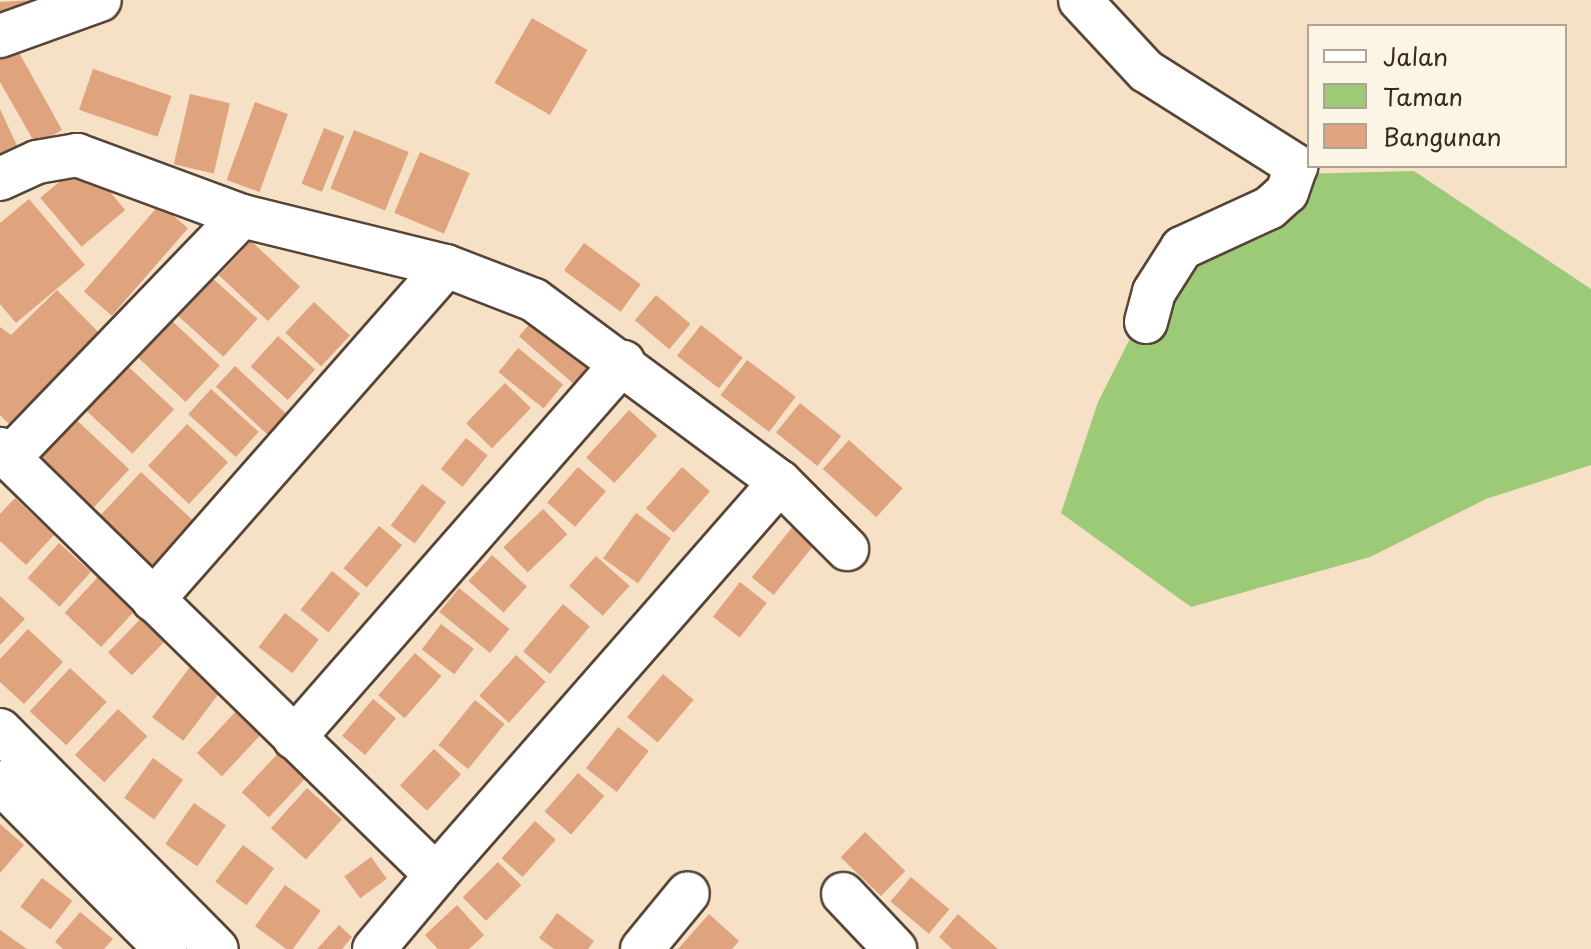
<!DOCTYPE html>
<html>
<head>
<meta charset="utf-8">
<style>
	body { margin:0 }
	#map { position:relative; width:1591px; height:949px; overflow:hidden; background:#f6e0c6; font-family:"Playpen Sans",sans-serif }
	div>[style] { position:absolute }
	.green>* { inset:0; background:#9dca77 }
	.building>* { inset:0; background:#dfa37e; transform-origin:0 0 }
	.roads { filter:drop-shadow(2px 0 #574537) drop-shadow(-2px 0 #574537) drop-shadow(0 2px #574537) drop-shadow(0 -2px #574537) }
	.street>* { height:42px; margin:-21px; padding:0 21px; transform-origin:21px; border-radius:21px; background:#fff }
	span { translate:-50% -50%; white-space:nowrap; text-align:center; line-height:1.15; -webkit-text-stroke:7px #fcf5e5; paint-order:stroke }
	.legend { position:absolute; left:1307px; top:24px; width:260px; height:144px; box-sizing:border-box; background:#fcf5e5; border:2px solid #afa495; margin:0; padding:10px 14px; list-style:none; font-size:24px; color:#3b2a1e }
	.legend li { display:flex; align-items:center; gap:16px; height:40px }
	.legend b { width:40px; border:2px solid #afa495 }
</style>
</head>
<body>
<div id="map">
	<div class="green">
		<i style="clip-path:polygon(1414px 171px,1591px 289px,1591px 465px,1486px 499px,1370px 557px,1191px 607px,1061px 513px,1098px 402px,1145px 309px,1298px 174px)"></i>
	</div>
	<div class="building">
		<i style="clip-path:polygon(33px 0,40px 18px,0 32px,0 2px)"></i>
		<i style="left:532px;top:18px;width:64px;height:75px;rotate:30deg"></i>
		<i style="clip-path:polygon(17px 49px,62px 130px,36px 145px,0 82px,0 59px)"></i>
		<i style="left:93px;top:69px;width:83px;height:43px;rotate:19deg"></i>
		<i style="left:190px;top:94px;width:41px;height:72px;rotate:13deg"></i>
		<i style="left:255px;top:102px;width:35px;height:83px;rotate:20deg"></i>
		<i style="clip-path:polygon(0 109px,19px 150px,0 159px)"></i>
		<i style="left:324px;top:128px;width:22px;height:60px;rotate:22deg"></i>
		<i style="left:354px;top:130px;width:59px;height:63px;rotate:22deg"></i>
		<i style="left:420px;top:152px;width:54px;height:66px;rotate:23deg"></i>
		<i style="left:84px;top:161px;width:64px;height:57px;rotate:50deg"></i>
		<i style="clip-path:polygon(29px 199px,85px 265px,16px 323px,0 304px,0 223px)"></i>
		<i style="left:160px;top:204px;width:37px;height:116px;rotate:41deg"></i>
		<i style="left:251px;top:241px;width:67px;height:47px;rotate:43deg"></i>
		<i style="left:584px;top:243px;width:70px;height:34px;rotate:36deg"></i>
		<i style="left:210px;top:276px;width:64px;height:51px;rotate:42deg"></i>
		<i style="clip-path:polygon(57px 290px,108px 342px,16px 431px,0 415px,0 327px,11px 335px)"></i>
		<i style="left:656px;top:295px;width:45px;height:33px;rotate:40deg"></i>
		<i style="left:314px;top:302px;width:49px;height:42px;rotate:43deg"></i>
		<i style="left:170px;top:319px;width:68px;height:50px;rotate:43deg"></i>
		<i style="left:534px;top:319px;width:73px;height:23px;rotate:41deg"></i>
		<i style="left:701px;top:325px;width:53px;height:39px;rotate:38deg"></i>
		<i style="left:278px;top:336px;width:50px;height:41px;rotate:42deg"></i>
		<i style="left:518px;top:348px;width:58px;height:31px;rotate:39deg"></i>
		<i style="left:117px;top:356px;width:78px;height:61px;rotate:43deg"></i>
		<i style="left:747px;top:360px;width:61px;height:44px;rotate:37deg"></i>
		<i style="left:235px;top:366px;width:84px;height:28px;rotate:43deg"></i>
		<i style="left:505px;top:383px;width:36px;height:56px;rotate:44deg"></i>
		<i style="left:211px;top:389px;width:64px;height:34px;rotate:42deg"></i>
		<i style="left:800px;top:403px;width:53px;height:38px;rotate:39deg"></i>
		<i style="left:629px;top:410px;width:38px;height:64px;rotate:42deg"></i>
		<i style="left:70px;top:414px;width:81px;height:54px;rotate:43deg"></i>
		<i style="left:187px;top:424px;width:56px;height:57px;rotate:43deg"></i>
		<i style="left:466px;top:438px;width:28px;height:40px;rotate:39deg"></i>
		<i style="left:849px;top:440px;width:72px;height:39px;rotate:42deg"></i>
		<i style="left:578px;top:467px;width:37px;height:47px;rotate:41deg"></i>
		<i style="left:682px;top:467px;width:37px;height:55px;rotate:41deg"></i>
		<i style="left:141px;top:472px;width:72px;height:62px;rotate:43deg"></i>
		<i style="left:422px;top:484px;width:30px;height:52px;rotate:37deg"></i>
		<i style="clip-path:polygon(15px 498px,54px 535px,26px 565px,0 541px,0 514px)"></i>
		<i style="left:543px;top:509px;width:35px;height:55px;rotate:46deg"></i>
		<i style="left:636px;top:513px;width:43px;height:56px;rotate:36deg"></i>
		<i style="left:799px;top:519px;width:28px;height:75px;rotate:39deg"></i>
		<i style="left:379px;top:526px;width:30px;height:55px;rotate:40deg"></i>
		<i style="left:59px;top:543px;width:43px;height:47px;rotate:42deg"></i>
		<i style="left:492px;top:555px;width:47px;height:35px;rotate:42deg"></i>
		<i style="left:596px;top:556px;width:45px;height:40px;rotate:42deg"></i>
		<i style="left:332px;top:571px;width:36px;height:50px;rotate:39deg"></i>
		<i style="left:98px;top:577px;width:50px;height:49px;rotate:43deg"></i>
		<i style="left:740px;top:582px;width:34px;height:44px;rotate:38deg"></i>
		<i style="left:459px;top:588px;width:65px;height:31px;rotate:39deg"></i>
		<i style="clip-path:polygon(0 596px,25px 619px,0 645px)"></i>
		<i style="left:563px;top:604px;width:35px;height:62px;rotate:40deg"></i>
		<i style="left:149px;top:610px;width:33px;height:59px;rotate:44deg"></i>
		<i style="left:285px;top:613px;width:43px;height:43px;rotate:38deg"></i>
		<i style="left:441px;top:624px;width:41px;height:32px;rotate:37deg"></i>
		<i style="clip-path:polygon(28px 629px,63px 662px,24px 704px,0 682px,0 659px)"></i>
		<i style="left:415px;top:653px;width:35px;height:56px;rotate:41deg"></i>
		<i style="left:516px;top:655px;width:40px;height:55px;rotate:42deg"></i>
		<i style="left:196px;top:659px;width:39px;height:73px;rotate:37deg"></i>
		<i style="left:70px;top:668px;width:50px;height:59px;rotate:43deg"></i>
		<i style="left:663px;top:674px;width:40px;height:56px;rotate:40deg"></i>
		<i style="left:373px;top:699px;width:30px;height:48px;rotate:40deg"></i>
		<i style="left:475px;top:700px;width:38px;height:58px;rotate:39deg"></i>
		<i style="left:240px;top:707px;width:34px;height:63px;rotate:43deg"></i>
		<i style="left:118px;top:709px;width:40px;height:63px;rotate:43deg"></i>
		<i style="left:618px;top:727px;width:39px;height:52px;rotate:38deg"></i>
		<i style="left:282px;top:749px;width:37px;height:59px;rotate:43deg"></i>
		<i style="left:434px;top:749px;width:37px;height:50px;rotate:43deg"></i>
		<i style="left:153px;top:758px;width:37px;height:49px;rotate:36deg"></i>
		<i style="left:578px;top:773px;width:35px;height:51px;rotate:41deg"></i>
		<i style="left:307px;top:788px;width:47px;height:54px;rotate:42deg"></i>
		<i style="left:194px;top:803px;width:39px;height:50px;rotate:35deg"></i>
		<i style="left:535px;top:821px;width:28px;height:50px;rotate:42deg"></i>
		<i style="clip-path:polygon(0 824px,24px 845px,0 873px)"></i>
		<i style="left:865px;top:832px;width:56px;height:35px;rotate:44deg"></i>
		<i style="left:243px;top:845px;width:39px;height:46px;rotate:37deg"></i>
		<i style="left:371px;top:857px;width:27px;height:33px;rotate:54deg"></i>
		<i style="left:498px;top:862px;width:33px;height:50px;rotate:45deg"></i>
		<i style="left:911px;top:877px;width:50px;height:32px;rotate:40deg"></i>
		<i style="left:42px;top:878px;width:38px;height:36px;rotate:37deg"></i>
		<i style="left:285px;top:885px;width:44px;height:51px;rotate:36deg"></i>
		<i style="clip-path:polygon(457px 905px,484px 935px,469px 949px,438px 949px,425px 935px)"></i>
		<i style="clip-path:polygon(80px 912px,113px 939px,104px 949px,63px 949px,55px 942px)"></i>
		<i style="clip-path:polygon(557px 913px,594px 941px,588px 949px,554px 949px,539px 938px)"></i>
		<i style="clip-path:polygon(709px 914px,739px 941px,732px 949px,678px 949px)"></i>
		<i style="clip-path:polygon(958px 914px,998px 949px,952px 949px,939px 937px)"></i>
		<i style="clip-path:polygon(339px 925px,352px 937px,342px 949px,317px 949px)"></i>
		<i style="clip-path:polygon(0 930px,27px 949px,0 949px)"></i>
	</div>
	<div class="roads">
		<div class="street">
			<i style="left:1080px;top:0;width:97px;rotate:47.1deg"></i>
			<i style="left:1146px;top:71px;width:178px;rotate:32.3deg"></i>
			<i style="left:1296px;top:166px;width:28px;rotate:109deg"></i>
			<i style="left:1287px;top:192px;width:24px;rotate:138deg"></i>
			<i style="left:1269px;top:208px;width:96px;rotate:155.3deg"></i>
			<i style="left:1182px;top:248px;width:52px;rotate:122.5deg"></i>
			<i style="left:1154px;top:292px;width:31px;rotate:105deg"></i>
			<i style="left:0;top:36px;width:106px;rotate:-19.8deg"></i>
			<i style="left:0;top:179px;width:41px;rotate:-24.7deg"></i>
			<i style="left:37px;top:162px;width:41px;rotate:-9.9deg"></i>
			<i style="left:77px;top:155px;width:176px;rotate:20.3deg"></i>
			<i style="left:242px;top:216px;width:210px;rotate:13.8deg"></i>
			<i style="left:446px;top:266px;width:94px;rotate:21.1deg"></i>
			<i style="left:534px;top:300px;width:306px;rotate:36.5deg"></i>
			<i style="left:780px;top:482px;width:522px;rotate:131.2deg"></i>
			<i style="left:436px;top:875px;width:610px;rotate:-135.66deg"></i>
			<i style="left:9px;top:458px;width:336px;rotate:-46.1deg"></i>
			<i style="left:780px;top:482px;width:95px;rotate:45deg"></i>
			<i style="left:153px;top:600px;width:444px;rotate:-48.7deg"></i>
			<i style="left:0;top:730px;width:308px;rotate:45.3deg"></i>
			<i style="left:294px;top:738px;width:500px;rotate:-48.8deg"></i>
			<i style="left:0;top:782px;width:235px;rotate:45.2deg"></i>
			<i style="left:843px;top:894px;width:76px;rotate:46.6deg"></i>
			<i style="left:374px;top:949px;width:97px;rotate:-50deg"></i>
			<i style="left:642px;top:949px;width:72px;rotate:-50.6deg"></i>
		</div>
	</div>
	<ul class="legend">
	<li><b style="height:10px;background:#fff"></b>Jalan</li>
	<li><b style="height:22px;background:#9dca77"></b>Taman</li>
	<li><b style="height:22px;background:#dfa37e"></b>Bangunan</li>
	</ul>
</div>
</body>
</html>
